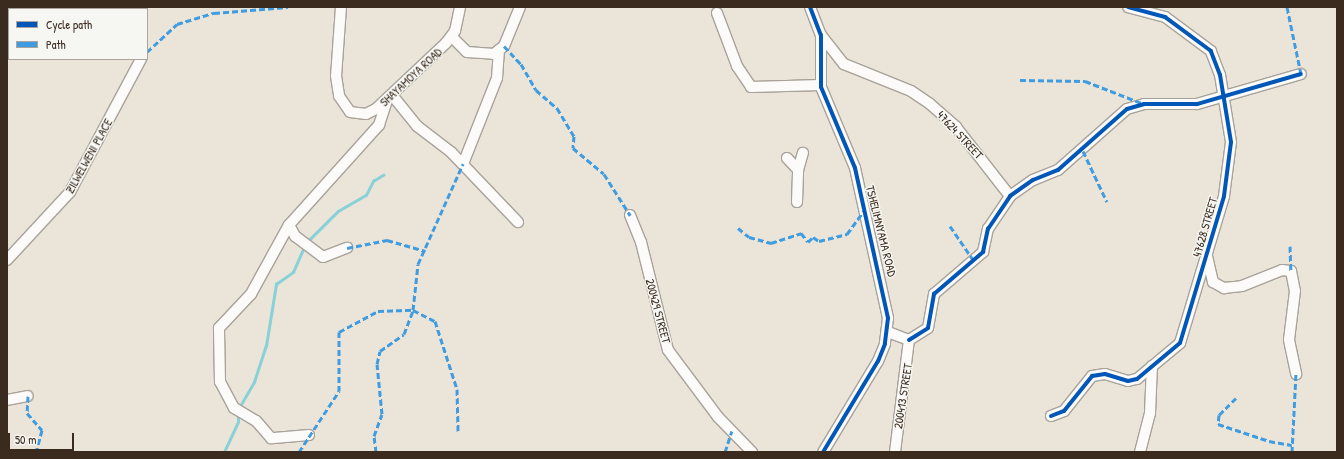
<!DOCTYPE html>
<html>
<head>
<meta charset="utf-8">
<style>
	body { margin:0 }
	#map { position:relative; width:1344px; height:459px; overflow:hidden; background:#ebe5d9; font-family:"Patrick Hand",sans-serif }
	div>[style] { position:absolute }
	.stream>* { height:2.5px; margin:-1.25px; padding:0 1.25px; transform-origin:1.25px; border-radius:1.25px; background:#88d1d7 }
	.roads { filter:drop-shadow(1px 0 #a8a29a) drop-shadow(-1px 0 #a8a29a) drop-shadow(0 1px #a8a29a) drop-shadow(0 -1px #a8a29a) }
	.minor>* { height:10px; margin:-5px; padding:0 5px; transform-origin:5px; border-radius:5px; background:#fcfbf9 }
	.quiet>* { height:3px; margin-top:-1.5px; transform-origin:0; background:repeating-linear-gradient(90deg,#3f9ce0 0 6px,transparent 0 9px) }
	.cycleway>* { height:4px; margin:-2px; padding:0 2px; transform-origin:2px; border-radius:2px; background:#0057b8 }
	span { translate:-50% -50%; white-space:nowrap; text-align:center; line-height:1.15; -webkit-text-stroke:3px #f6f6f2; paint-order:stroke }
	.street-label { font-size:12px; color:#3b2a1e }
	.frame { position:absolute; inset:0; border:8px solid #3b2a1e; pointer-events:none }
	.legend { position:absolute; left:8px; top:8px; width:140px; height:52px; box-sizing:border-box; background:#f6f6f2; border:1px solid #aba49d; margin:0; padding:5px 7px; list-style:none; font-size:12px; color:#3b2a1e }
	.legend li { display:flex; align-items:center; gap:8px; height:20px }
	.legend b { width:20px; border:1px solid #aba49d }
	.scale { position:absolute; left:8px; top:433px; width:66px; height:18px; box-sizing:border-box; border:2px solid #3b2a1e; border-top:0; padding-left:5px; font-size:12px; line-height:14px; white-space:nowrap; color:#3b2a1e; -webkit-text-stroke:3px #f6f6f2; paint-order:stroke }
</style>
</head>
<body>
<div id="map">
	<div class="stream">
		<i style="left:308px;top:241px;width:42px;rotate:-45deg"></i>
		<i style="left:338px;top:211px;width:32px;rotate:-30deg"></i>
		<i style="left:366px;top:195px;width:16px;rotate:-63deg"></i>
		<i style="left:373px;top:181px;width:12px;rotate:-31deg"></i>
		<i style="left:239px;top:408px;width:30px;rotate:-60deg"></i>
		<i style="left:254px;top:382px;width:38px;rotate:-72deg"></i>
		<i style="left:266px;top:346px;width:63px;rotate:-80.8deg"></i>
		<i style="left:276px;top:284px;width:21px;rotate:-35deg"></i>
		<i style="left:293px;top:272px;width:27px;rotate:-66deg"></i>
		<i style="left:224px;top:452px;width:33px;rotate:-65deg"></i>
		<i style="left:238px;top:422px;width:8px;rotate:-90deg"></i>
	</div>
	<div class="roads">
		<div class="minor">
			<i style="left:341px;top:7px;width:69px;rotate:94.1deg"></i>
			<i style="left:336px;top:76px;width:20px;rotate:81deg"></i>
			<i style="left:339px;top:96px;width:19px;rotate:55deg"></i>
			<i style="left:350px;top:112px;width:16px;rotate:7deg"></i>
			<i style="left:366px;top:114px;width:11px;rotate:-27deg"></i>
			<i style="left:376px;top:109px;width:96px;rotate:-43.3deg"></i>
			<i style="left:446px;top:43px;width:15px;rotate:-53deg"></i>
			<i style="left:455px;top:31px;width:25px;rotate:-78deg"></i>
			<i style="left:810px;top:7px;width:30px;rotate:69deg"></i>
			<i style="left:821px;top:35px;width:52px;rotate:90deg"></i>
			<i style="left:821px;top:87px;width:88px;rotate:67.2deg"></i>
			<i style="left:855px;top:168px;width:154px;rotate:77.6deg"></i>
			<i style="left:888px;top:318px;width:26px;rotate:97deg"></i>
			<i style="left:885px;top:344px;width:18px;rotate:112deg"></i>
			<i style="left:878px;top:361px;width:106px;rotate:121.1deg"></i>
			<i style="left:717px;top:13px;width:57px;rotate:69.3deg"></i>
			<i style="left:737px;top:66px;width:25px;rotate:56deg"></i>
			<i style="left:751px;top:87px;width:70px;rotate:-1.6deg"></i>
			<i style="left:821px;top:35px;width:37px;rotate:52deg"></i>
			<i style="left:844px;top:64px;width:72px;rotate:21.9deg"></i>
			<i style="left:911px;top:91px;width:23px;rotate:34deg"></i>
			<i style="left:930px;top:104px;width:35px;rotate:41deg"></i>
			<i style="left:956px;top:127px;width:88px;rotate:52deg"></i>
			<i style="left:452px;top:37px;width:21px;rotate:45deg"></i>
			<i style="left:467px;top:52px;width:27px;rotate:4deg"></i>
			<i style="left:494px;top:54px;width:13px;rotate:-39deg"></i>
			<i style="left:504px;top:46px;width:42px;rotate:-67.7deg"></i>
			<i style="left:392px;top:95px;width:40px;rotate:51deg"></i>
			<i style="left:417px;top:126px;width:43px;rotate:37.4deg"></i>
			<i style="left:451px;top:152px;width:97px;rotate:46.3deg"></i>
			<i style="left:787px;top:158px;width:16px;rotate:47deg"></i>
			<i style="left:463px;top:164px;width:92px;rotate:-68.4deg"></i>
			<i style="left:497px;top:78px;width:28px;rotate:-86deg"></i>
			<i style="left:797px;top:202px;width:32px;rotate:-88deg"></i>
			<i style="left:798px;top:170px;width:18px;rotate:-74deg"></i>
			<i style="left:630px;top:215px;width:29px;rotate:68deg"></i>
			<i style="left:641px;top:242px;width:111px;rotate:76deg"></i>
			<i style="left:668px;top:350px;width:84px;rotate:53.3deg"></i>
			<i style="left:718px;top:417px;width:49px;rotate:45.8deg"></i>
			<i style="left:289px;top:225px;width:13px;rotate:61deg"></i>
			<i style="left:295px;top:236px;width:35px;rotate:37deg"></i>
			<i style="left:323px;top:257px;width:26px;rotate:-21deg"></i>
			<i style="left:1207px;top:256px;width:27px;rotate:77deg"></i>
			<i style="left:1213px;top:282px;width:13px;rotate:29deg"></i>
			<i style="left:1224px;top:288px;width:18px;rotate:-6deg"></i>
			<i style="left:1242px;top:286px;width:43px;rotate:-21.8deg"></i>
			<i style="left:1282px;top:270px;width:9px;rotate:6deg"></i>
			<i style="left:1291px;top:271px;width:20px;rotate:79deg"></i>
			<i style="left:1295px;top:291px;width:49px;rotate:97deg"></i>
			<i style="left:1289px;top:340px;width:35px;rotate:78deg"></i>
			<i style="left:7px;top:260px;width:93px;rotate:-47.2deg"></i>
			<i style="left:70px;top:192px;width:151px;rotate:-61.9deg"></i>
			<i style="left:888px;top:332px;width:22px;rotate:21deg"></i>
			<i style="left:909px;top:340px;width:22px;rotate:-32deg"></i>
			<i style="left:928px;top:328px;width:35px;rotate:-80deg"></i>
			<i style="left:934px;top:294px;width:65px;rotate:-40.6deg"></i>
			<i style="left:983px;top:252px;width:24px;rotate:-78deg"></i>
			<i style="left:988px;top:229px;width:40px;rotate:-56deg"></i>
			<i style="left:1010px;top:196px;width:28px;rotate:-35deg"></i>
			<i style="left:1033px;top:180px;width:27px;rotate:-22deg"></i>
			<i style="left:1058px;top:170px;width:92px;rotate:-41.5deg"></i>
			<i style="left:1127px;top:109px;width:18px;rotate:-16deg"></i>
			<i style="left:1144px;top:104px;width:53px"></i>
			<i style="left:1197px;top:104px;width:108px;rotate:-16.1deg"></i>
			<i style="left:7px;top:400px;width:21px;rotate:-11deg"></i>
			<i style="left:1051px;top:416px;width:14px;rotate:-21deg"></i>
			<i style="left:1064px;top:411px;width:45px;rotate:-51.3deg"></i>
			<i style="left:1092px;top:376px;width:13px;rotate:-9deg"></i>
			<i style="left:1105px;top:374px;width:24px;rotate:17deg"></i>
			<i style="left:1128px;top:381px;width:9px;rotate:-13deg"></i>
			<i style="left:1137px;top:379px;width:56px;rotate:-39.9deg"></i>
			<i style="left:1180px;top:343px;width:153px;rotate:-73.3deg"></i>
			<i style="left:1224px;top:196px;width:54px;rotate:-82.6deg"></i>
			<i style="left:1231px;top:142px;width:68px;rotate:-99.3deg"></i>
			<i style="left:1220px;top:75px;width:26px;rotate:-111deg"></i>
			<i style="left:1211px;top:51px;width:57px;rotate:-143.5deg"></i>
			<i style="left:1165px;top:17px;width:38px;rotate:-165deg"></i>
			<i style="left:309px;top:435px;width:38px;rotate:175deg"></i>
			<i style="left:271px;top:438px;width:23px;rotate:-131deg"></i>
			<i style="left:256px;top:421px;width:26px;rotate:-149deg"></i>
			<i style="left:234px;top:408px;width:30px;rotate:-118deg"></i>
			<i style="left:220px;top:382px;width:54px;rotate:-91.1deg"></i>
			<i style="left:219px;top:328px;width:47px;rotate:-46.7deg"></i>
			<i style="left:251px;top:294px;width:79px;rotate:-61.2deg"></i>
			<i style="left:289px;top:225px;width:135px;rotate:-48deg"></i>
			<i style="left:379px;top:125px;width:26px;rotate:-72deg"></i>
			<i style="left:895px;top:452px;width:113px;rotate:-82.9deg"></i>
			<i style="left:1140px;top:452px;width:40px;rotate:-75.6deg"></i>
			<i style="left:1150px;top:413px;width:47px;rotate:-87.6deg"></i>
		</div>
	</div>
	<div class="quiet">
		<i style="left:1287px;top:7px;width:68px;rotate:78.2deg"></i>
		<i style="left:120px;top:9px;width:2px;rotate:-63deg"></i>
		<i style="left:504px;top:46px;width:25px;rotate:47deg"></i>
		<i style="left:521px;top:64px;width:30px;rotate:60deg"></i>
		<i style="left:536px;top:90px;width:28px;rotate:41deg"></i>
		<i style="left:557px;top:108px;width:33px;rotate:59deg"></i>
		<i style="left:574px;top:136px;width:12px;rotate:95deg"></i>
		<i style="left:573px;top:148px;width:40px;rotate:40deg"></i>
		<i style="left:604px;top:174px;width:49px;rotate:57.6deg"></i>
		<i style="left:147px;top:52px;width:41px;rotate:-43deg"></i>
		<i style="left:177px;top:24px;width:39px;rotate:-17deg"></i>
		<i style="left:214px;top:13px;width:74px;rotate:-4.6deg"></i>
		<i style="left:1020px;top:80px;width:65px;rotate:0.9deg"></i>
		<i style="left:1085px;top:81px;width:63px;rotate:21.3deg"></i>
		<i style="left:1083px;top:151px;width:56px;rotate:64.8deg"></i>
		<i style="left:950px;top:226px;width:42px;rotate:55.6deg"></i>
		<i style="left:738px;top:228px;width:14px;rotate:39deg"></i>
		<i style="left:749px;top:237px;width:23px;rotate:15deg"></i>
		<i style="left:771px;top:243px;width:32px;rotate:-18deg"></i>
		<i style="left:801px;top:233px;width:11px;rotate:52deg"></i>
		<i style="left:808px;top:242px;width:7px;rotate:-45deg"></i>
		<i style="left:813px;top:237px;width:7px;rotate:34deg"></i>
		<i style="left:819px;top:241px;width:29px;rotate:-14deg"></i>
		<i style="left:847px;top:234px;width:29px;rotate:-54deg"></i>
		<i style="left:1290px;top:246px;width:25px;rotate:88deg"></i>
		<i style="left:347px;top:248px;width:41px;rotate:-11.3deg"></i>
		<i style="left:387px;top:240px;width:40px;rotate:16deg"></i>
		<i style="left:28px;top:396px;width:17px;rotate:93deg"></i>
		<i style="left:27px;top:413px;width:23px;rotate:49deg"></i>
		<i style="left:42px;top:430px;width:23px;rotate:105deg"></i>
		<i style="left:1236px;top:398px;width:24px;rotate:135deg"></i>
		<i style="left:1219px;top:415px;width:9px;rotate:96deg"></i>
		<i style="left:1218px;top:424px;width:54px;rotate:18.4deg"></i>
		<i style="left:1269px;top:441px;width:23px;rotate:10deg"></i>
		<i style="left:299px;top:452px;width:73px;rotate:-56.7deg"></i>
		<i style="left:339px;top:391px;width:59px;rotate:-90deg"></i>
		<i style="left:339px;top:332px;width:44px;rotate:-28.3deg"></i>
		<i style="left:378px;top:311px;width:35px;rotate:-2deg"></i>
		<i style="left:413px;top:310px;width:25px;rotate:27deg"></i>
		<i style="left:435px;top:321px;width:71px;rotate:72.1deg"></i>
		<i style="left:457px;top:389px;width:42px;rotate:88.6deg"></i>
		<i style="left:376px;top:452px;width:16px;rotate:-97deg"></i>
		<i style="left:374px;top:436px;width:23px;rotate:-70deg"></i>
		<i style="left:382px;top:414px;width:50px;rotate:-95.7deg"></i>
		<i style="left:377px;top:364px;width:13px;rotate:-77deg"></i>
		<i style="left:380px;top:351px;width:29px;rotate:-35deg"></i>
		<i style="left:404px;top:334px;width:26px;rotate:-69deg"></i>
		<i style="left:413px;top:310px;width:46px;rotate:-83.8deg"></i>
		<i style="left:418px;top:264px;width:110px;rotate:-65.8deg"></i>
		<i style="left:725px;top:452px;width:22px;rotate:-72deg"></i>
		<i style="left:1292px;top:452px;width:78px;rotate:-87.1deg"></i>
	</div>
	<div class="cycleway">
		<i style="left:810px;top:7px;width:30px;rotate:69deg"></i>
		<i style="left:821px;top:35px;width:52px;rotate:90deg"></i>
		<i style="left:821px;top:87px;width:88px;rotate:67.2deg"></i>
		<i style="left:855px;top:168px;width:154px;rotate:77.6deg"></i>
		<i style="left:888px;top:318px;width:26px;rotate:97deg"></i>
		<i style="left:885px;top:344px;width:18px;rotate:112deg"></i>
		<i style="left:878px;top:361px;width:106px;rotate:121.1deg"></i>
		<i style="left:909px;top:340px;width:22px;rotate:-32deg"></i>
		<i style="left:928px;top:328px;width:35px;rotate:-80deg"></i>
		<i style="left:934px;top:294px;width:65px;rotate:-40.6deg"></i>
		<i style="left:983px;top:252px;width:24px;rotate:-78deg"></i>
		<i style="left:988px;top:229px;width:40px;rotate:-56deg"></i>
		<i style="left:1010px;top:196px;width:28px;rotate:-35deg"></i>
		<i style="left:1033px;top:180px;width:27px;rotate:-22deg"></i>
		<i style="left:1058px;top:170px;width:92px;rotate:-41.5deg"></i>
		<i style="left:1127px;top:109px;width:18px;rotate:-16deg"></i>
		<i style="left:1144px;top:104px;width:53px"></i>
		<i style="left:1197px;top:104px;width:108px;rotate:-16.1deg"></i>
		<i style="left:1051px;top:416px;width:14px;rotate:-21deg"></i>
		<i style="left:1064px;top:411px;width:45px;rotate:-51.3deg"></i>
		<i style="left:1092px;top:376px;width:13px;rotate:-9deg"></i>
		<i style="left:1105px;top:374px;width:24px;rotate:17deg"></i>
		<i style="left:1128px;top:381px;width:9px;rotate:-13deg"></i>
		<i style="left:1137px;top:379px;width:56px;rotate:-39.9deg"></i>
		<i style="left:1180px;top:343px;width:153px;rotate:-73.3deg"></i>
		<i style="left:1224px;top:196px;width:54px;rotate:-82.6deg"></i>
		<i style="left:1231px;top:142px;width:68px;rotate:-99.3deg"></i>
		<i style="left:1220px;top:75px;width:26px;rotate:-111deg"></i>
		<i style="left:1211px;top:51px;width:57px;rotate:-143.5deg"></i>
		<i style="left:1165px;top:17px;width:38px;rotate:-165deg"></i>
	</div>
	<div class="street-label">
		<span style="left:411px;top:77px;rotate:-43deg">SHAYAMOYA ROAD</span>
		<span style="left:960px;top:135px;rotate:47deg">47624 STREET</span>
		<span style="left:89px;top:156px;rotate:-61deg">ZILWELWENI PLACE</span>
		<span style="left:1205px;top:227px;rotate:-74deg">47628 STREET</span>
		<span style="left:881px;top:231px;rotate:76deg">TSHELIMNYAMA ROAD</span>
		<span style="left:658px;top:311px;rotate:75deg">200429 STREET</span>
		<span style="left:903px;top:396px;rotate:-81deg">200413 STREET</span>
	</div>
	<div class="frame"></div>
	<ul class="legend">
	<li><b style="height:5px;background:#0057b8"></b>Cycle path</li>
	<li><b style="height:5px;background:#3f9ce0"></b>Path</li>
	</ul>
	<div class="scale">50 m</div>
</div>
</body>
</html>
